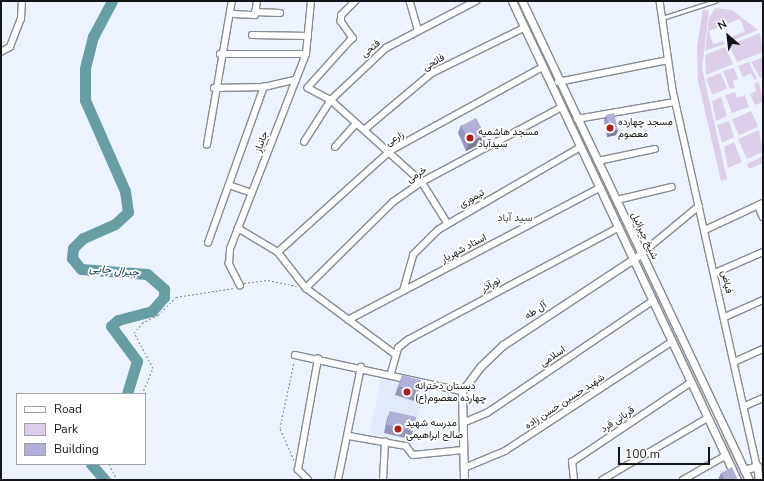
<!DOCTYPE html>
<html>
<head>
<meta charset="utf-8">
<style>
	body { margin:0 }
	#map { position:relative; width:764px; height:481px; overflow:hidden; background:#edf3fc; font-family:"Nunito Sans",Vazirmatn,sans-serif }
	div>[style] { position:absolute }
	.built>* { inset:0; background:#e0eafa; transform-origin:0 0 }
	.green>* { inset:0; background:#dccee8; transform-origin:0 0 }
	.river>* { height:11px; margin:-5.5px; padding:0 5.5px; transform-origin:5.5px; border-radius:5.5px; background:#679ea6 }
	.path>* { height:1px; margin-top:-0.5px; transform-origin:0; background:repeating-linear-gradient(90deg,#83878d 0 2px,transparent 0 4px) }
	.roads { filter:drop-shadow(1px 0 #868b93) drop-shadow(-1px 0 #868b93) drop-shadow(0 1px #868b93) drop-shadow(0 -1px #868b93) }
	.service>* { height:3px; margin:-1.5px; padding:0 1.5px; transform-origin:1.5px; border-radius:1.5px; background:#fff }
	.minor>* { height:5.5px; margin:-2.75px; padding:0 2.75px; transform-origin:2.75px; border-radius:2.75px; background:#fff }
	.tertiary>* { height:7px; margin:-3.5px; padding:0 3.5px; transform-origin:3.5px; border-radius:3.5px; background:#fff }
	.wall>* { inset:0; background:#9696ba }
	.shaded-wall>* { inset:0; background:#7a7a97 }
	.building>* { inset:0; background:#afafd8; transform-origin:0 0 }
	.dots>* { width:11px; height:11px; translate:-50% -50%; box-sizing:border-box; border:2px solid #fff; border-radius:50% }
	span { translate:-50% -50%; white-space:nowrap; text-align:center; line-height:1.15; -webkit-text-stroke:3.5px #fff; paint-order:stroke }
	.street-label { font-size:10px; color:#131518 }
	.poi-label { font-size:10px; color:#131518 }
	.left { translate:0 -50%; text-align:left }
	.neighbourhood-label { font-size:11px; color:#484d54 }
	.water-label { font-size:11px; color:#0c4047; font-style:italic }
	.frame { position:absolute; inset:0; border:2px solid #131518; pointer-events:none }
	.legend { position:absolute; left:16px; top:393px; width:130px; height:72px; box-sizing:border-box; background:#fff; border:1px solid #a1a1a3; margin:0; padding:5px 7px; list-style:none; font-size:12px; color:#131518 }
	.legend li { display:flex; align-items:center; gap:8px; height:20px }
	.legend b { width:20px; border:1px solid #a1a1a3 }
	.north { position:absolute; left:708px; top:16px; width:40px; height:40px; -webkit-text-stroke:3px #fff; paint-order:stroke; rotate:332deg; font-size:11px; font-weight:700; line-height:16px; text-align:center; color:#131518 }
	.north::after { content:''; display:block; margin:auto; width:14px; height:18px; background:#131518; clip-path:polygon(50% 0,100% 100%,50% 72%,0 100%) }
	.scale { position:absolute; left:618px; top:447px; width:92px; height:18px; box-sizing:border-box; border:2px solid #131518; border-top:0; padding-left:5px; font-size:12px; line-height:14px; white-space:nowrap; color:#131518; -webkit-text-stroke:3px #fff; paint-order:stroke }
</style>
</head>
<body>
<div id="map">
	<div class="built">
		<i style="left:382px;top:375px;width:44px;height:59px;rotate:12deg"></i>
	</div>
	<div class="green">
		<i style="clip-path:polygon(715px 8px,732px 10px,758px 30px,729px 42px,727px 39px,745px 31px,740px 19px,709px 31px,713px 44px,723px 41px,725px 44px,705px 51px,709px 18px)"></i>
		<i style="clip-path:polygon(703px 9px,709px 11px,702px 68px,727px 179px,721px 181px,698px 81px,697px 47px)"></i>
		<i style="clip-path:polygon(531px 33px,547px 61px,591px 155px,585px 152px)"></i>
		<i style="clip-path:polygon(760px 33px,763px 52px,737px 62px,729px 45px)"></i>
		<i style="clip-path:polygon(725px 47px,733px 64px,706px 75px,705px 55px)"></i>
		<i style="clip-path:polygon(763px 57px,763px 77px,760px 78px,751px 62px)"></i>
		<i style="clip-path:polygon(749px 62px,757px 79px,754px 80px,751px 73px,743px 77px,738px 66px)"></i>
		<i style="clip-path:polygon(734px 68px,738px 79px,733px 81px,735px 88px,730px 89px,723px 71px)"></i>
		<i style="left:721px;top:73px;width:17px;height:16px;rotate:69deg"></i>
		<i style="clip-path:polygon(759px 82px,763px 102px,755px 105px,750px 94px,756px 91px,754px 84px)"></i>
		<i style="clip-path:polygon(735px 92px,737px 98px,745px 95px,749px 107px,732px 113px,725px 95px)"></i>
		<i style="clip-path:polygon(721px 97px,727px 116px,716px 121px,712px 101px)"></i>
		<i style="left:751px;top:111px;width:17px;height:21px;rotate:65deg"></i>
		<i style="clip-path:polygon(729px 121px,734px 137px,722px 143px,717px 125px)"></i>
		<i style="clip-path:polygon(759px 130px,763px 152px,747px 159px,738px 139px)"></i>
		<i style="clip-path:polygon(734px 142px,742px 162px,728px 168px,724px 147px)"></i>
		<i style="clip-path:polygon(763px 156px,763px 163px,749px 169px,747px 164px)"></i>
		<i style="clip-path:polygon(597px 174px,604px 183px,633px 249px,623px 234px)"></i>
		<i style="clip-path:polygon(642px 270px,645px 271px,708px 405px,692px 378px)"></i>
		<i style="clip-path:polygon(712px 422px,727px 443px,745px 480px,741px 480px)"></i>
	</div>
	<div class="river">
		<i style="left:112px;top:1px;width:40px;rotate:118deg"></i>
		<i style="left:93px;top:36px;width:34px;rotate:104deg"></i>
		<i style="left:85px;top:69px;width:31px;rotate:90deg"></i>
		<i style="left:85px;top:100px;width:99px;rotate:66.3deg"></i>
		<i style="left:125px;top:191px;width:21px;rotate:82deg"></i>
		<i style="left:128px;top:212px;width:18px;rotate:137deg"></i>
		<i style="left:115px;top:224px;width:35px;rotate:156deg"></i>
		<i style="left:83px;top:238px;width:14px;rotate:135deg"></i>
		<i style="left:73px;top:248px;width:10px;rotate:96deg"></i>
		<i style="left:72px;top:258px;width:14px;rotate:51deg"></i>
		<i style="left:81px;top:269px;width:66px;rotate:4.3deg"></i>
		<i style="left:147px;top:274px;width:23px;rotate:41deg"></i>
		<i style="left:164px;top:289px;width:8px;rotate:90deg"></i>
		<i style="left:164px;top:297px;width:18px;rotate:131deg"></i>
		<i style="left:152px;top:311px;width:35px;rotate:165deg"></i>
		<i style="left:118px;top:320px;width:9px;rotate:139deg"></i>
		<i style="left:111px;top:326px;width:44px;rotate:53.4deg"></i>
		<i style="left:137px;top:361px;width:34px;rotate:107deg"></i>
		<i style="left:91px;top:464px;width:21px;rotate:49deg"></i>
	</div>
	<div class="path">
		<i style="left:244px;top:283px;width:24px;rotate:-7deg"></i>
		<i style="left:268px;top:280px;width:29px;rotate:12deg"></i>
		<i style="left:142px;top:394px;width:28px;rotate:-67deg"></i>
		<i style="left:153px;top:368px;width:40px;rotate:-118deg"></i>
		<i style="left:134px;top:333px;width:13px;rotate:-51deg"></i>
		<i style="left:142px;top:323px;width:18px;rotate:-27deg"></i>
		<i style="left:158px;top:315px;width:25px;rotate:-45deg"></i>
		<i style="left:176px;top:297px;width:59px;rotate:-8.8deg"></i>
		<i style="left:294px;top:460px;width:35px;rotate:-114deg"></i>
		<i style="left:280px;top:428px;width:67px;rotate:-78deg"></i>
		<i style="left:109px;top:464px;width:18px;rotate:63deg"></i>
	</div>
	<div class="roads">
		<div class="service">
			<i style="left:662px;top:18px;width:56px;rotate:-17.8deg"></i>
		</div>
		<div class="minor">
			<i style="left:356px;top:1px;width:20px;rotate:135deg"></i>
			<i style="left:342px;top:15px;width:6px;rotate:99deg"></i>
			<i style="left:341px;top:21px;width:21px;rotate:55deg"></i>
			<i style="left:353px;top:38px;width:67px;rotate:132deg"></i>
			<i style="left:308px;top:88px;width:26px;rotate:28deg"></i>
			<i style="left:331px;top:100px;width:122px;rotate:42deg"></i>
			<i style="left:422px;top:182px;width:49px;rotate:58.2deg"></i>
			<i style="left:410px;top:1px;width:29px;rotate:74deg"></i>
			<i style="left:660px;top:1px;width:90px;rotate:81.7deg"></i>
			<i style="left:673px;top:90px;width:385px;rotate:77.4deg"></i>
			<i style="left:255px;top:12px;width:25px;rotate:2deg"></i>
			<i style="left:234px;top:14px;width:21px;rotate:3deg"></i>
			<i style="left:255px;top:15px;width:14px;rotate:-82deg"></i>
			<i style="left:252px;top:35px;width:56px;rotate:1deg"></i>
			<i style="left:1px;top:52px;width:10px;rotate:-29deg"></i>
			<i style="left:10px;top:47px;width:30px;rotate:-69deg"></i>
			<i style="left:21px;top:19px;width:18px;rotate:-87deg"></i>
			<i style="left:220px;top:54px;width:86px"></i>
			<i style="left:558px;top:82px;width:112px;rotate:-11.3deg"></i>
			<i style="left:214px;top:88px;width:50px;rotate:-1.1deg"></i>
			<i style="left:264px;top:87px;width:32px;rotate:-13deg"></i>
			<i style="left:577px;top:119px;width:99px;rotate:-9.8deg"></i>
			<i style="left:364px;top:130px;width:89px;rotate:-40deg"></i>
			<i style="left:432px;top:73px;width:102px;rotate:-26.1deg"></i>
			<i style="left:304px;top:142px;width:50px;rotate:-57.3deg"></i>
			<i style="left:331px;top:100px;width:76px;rotate:-43.4deg"></i>
			<i style="left:386px;top:48px;width:102px;rotate:-27.6deg"></i>
			<i style="left:207px;top:145px;width:146px;rotate:-80.2deg"></i>
			<i style="left:335px;top:147px;width:31px;rotate:-48deg"></i>
			<i style="left:598px;top:161px;width:58px;rotate:-11.9deg"></i>
			<i style="left:229px;top:185px;width:24px;rotate:19deg"></i>
			<i style="left:617px;top:200px;width:56px;rotate:-13.5deg"></i>
			<i style="left:758px;top:205px;width:13px;rotate:67deg"></i>
			<i style="left:238px;top:228px;width:47px;rotate:31deg"></i>
			<i style="left:278px;top:252px;width:46px;rotate:52.1deg"></i>
			<i style="left:306px;top:288px;width:111px;rotate:36.6deg"></i>
			<i style="left:705px;top:230px;width:64px;rotate:-25deg"></i>
			<i style="left:208px;top:243px;width:166px;rotate:-70.3deg"></i>
			<i style="left:278px;top:252px;width:151px;rotate:-42deg"></i>
			<i style="left:390px;top:151px;width:172px;rotate:-28.8deg"></i>
			<i style="left:641px;top:254px;width:75px;rotate:-39.6deg"></i>
			<i style="left:715px;top:273px;width:52px;rotate:-23.6deg"></i>
			<i style="left:240px;top:286px;width:25px;rotate:-117deg"></i>
			<i style="left:229px;top:264px;width:15px;rotate:-86deg"></i>
			<i style="left:230px;top:249px;width:209px;rotate:-68.7deg"></i>
			<i style="left:306px;top:54px;width:53px;rotate:-84.6deg"></i>
			<i style="left:306px;top:288px;width:122px;rotate:-44.7deg"></i>
			<i style="left:393px;top:202px;width:35px;rotate:-35deg"></i>
			<i style="left:422px;top:182px;width:157px;rotate:-28.2deg"></i>
			<i style="left:403px;top:291px;width:37px;rotate:-74deg"></i>
			<i style="left:413px;top:255px;width:35px;rotate:-45deg"></i>
			<i style="left:438px;top:230px;width:163px;rotate:-30.2deg"></i>
			<i style="left:725px;top:317px;width:42px;rotate:-24.1deg"></i>
			<i style="left:348px;top:320px;width:281px;rotate:-27.7deg"></i>
			<i style="left:295px;top:355px;width:171px;rotate:12.2deg"></i>
			<i style="left:734px;top:362px;width:32px;rotate:-24deg"></i>
			<i style="left:391px;top:373px;width:26px;rotate:-74deg"></i>
			<i style="left:398px;top:348px;width:13px;rotate:-39deg"></i>
			<i style="left:408px;top:340px;width:236px;rotate:-28.1deg"></i>
			<i style="left:745px;top:406px;width:20px;rotate:-24deg"></i>
			<i style="left:463px;top:423px;width:26px;rotate:-23deg"></i>
			<i style="left:487px;top:413px;width:198px;rotate:-34.1deg"></i>
			<i style="left:349px;top:436px;width:58px;rotate:10deg"></i>
			<i style="left:406px;top:446px;width:11px;rotate:52deg"></i>
			<i style="left:413px;top:455px;width:50px;rotate:-5.7deg"></i>
			<i style="left:464px;top:468px;width:44px;rotate:-22.5deg"></i>
			<i style="left:505px;top:451px;width:197px;rotate:-33.2deg"></i>
			<i style="left:308px;top:480px;width:14px;rotate:-135deg"></i>
			<i style="left:298px;top:470px;width:113px;rotate:-79.8deg"></i>
			<i style="left:338px;top:480px;width:115px;rotate:-78.5deg"></i>
			<i style="left:383px;top:480px;width:38px;rotate:-87deg"></i>
			<i style="left:574px;top:480px;width:18px;rotate:-96deg"></i>
			<i style="left:572px;top:462px;width:142px;rotate:-33.8deg"></i>
			<i style="left:602px;top:480px;width:121px;rotate:-30.4deg"></i>
			<i style="left:683px;top:480px;width:48px;rotate:-29.7deg"></i>
		</div>
		<div class="tertiary">
			<i style="left:512px;top:1px;width:529px;rotate:64.84deg"></i>
			<i style="left:522px;top:1px;width:530px;rotate:64.64deg"></i>
			<i style="left:757px;top:466px;width:14px;rotate:82deg"></i>
			<i style="left:744px;top:470px;width:14px;rotate:-17deg"></i>
			<i style="left:464px;top:480px;width:89px;rotate:-91.3deg"></i>
			<i style="left:462px;top:391px;width:31px;rotate:-53deg"></i>
			<i style="left:481px;top:366px;width:30px;rotate:-44deg"></i>
			<i style="left:503px;top:345px;width:165px;rotate:-33.4deg"></i>
		</div>
	</div>
	<div class="wall">
		<i style="clip-path:polygon(606px 115px,618px 130px,616px 135px,607px 137px,604px 120px)"></i>
		<i style="clip-path:polygon(461px 125px,485px 135px,482px 143px,466px 151px,458px 133px)"></i>
		<i style="clip-path:polygon(402px 375px,417px 392px,414px 401px,395px 395px)"></i>
		<i style="clip-path:polygon(390px 411px,413px 431px,410px 439px,384px 433px,387px 419px)"></i>
		<i style="clip-path:polygon(721px 473px,738px 480px,718px 480px)"></i>
	</div>
	<div class="shaded-wall">
		<i style="clip-path:polygon(618px 130px,616px 135px,607px 137px,609px 132px)"></i>
		<i style="clip-path:polygon(485px 135px,482px 143px,466px 151px,469px 142px)"></i>
	</div>
	<div class="building">
		<i style="left:614px;top:113px;width:17px;height:8px;rotate:77deg"></i>
		<i style="left:476px;top:118px;width:19px;height:17px;rotate:62deg"></i>
		<i style="left:402px;top:375px;width:20px;height:12px;rotate:15deg"></i>
		<i style="left:390px;top:411px;width:27px;height:14px;rotate:13deg"></i>
		<i style="clip-path:polygon(732px 467px,738px 480px,725px 480px,721px 473px)"></i>
	</div>
	<div class="dots">
		<i style="left:610px;top:128px;background:#ad1c15"></i>
		<i style="left:470px;top:138px;background:#ad1c15"></i>
		<i style="left:407px;top:392px;background:#ad1c15"></i>
		<i style="left:398px;top:429px;background:#ad1c15"></i>
	</div>
	<div class="street-label">
		<span style="left:371px;top:49px;rotate:-39deg">فتحی</span>
		<span style="left:434px;top:63px;rotate:-30deg">فاتحی</span>
		<span style="left:395px;top:139px;rotate:-31deg">زارعی</span>
		<span style="left:262px;top:142px;rotate:-69deg">جانباز</span>
		<span style="left:417px;top:175px;rotate:-32deg">خرمی</span>
		<span style="left:472px;top:199px;rotate:-30deg">تیموری</span>
		<span style="left:644px;top:236px;rotate:65deg">شیخ جبرائیل</span>
		<span style="left:464px;top:249px;rotate:-28deg">استاد شهریار</span>
		<span style="left:726px;top:282px;rotate:77deg">فیاض</span>
		<span style="left:491px;top:285px;rotate:-28deg">نورآذر</span>
		<span style="left:536px;top:311px;rotate:-33deg">آل طه</span>
		<span style="left:553px;top:357px;rotate:-34deg">اسلامی</span>
		<span style="left:565px;top:402px;rotate:-33deg">شهید حسین حسن زاده</span>
		<span style="left:618px;top:420px;rotate:-34deg">قربانی فرد</span>
	</div>
	<div class="poi-label">
		<span class="left" style="left:618px;top:128px">مسجد چهارده<br>معصوم</span>
		<span class="left" style="left:478px;top:138px">مسجد هاشمیه<br>سیدآباد</span>
		<span class="left" style="left:415px;top:392px">دبستان دخترانه<br>چهارده معصوم(ع)</span>
		<span class="left" style="left:406px;top:429px">مدرسه شهید<br>صالح ابراهیمی</span>
	</div>
	<div class="neighbourhood-label">
		<span style="left:515px;top:218px">سید آباد</span>
	</div>
	<div class="water-label">
		<span style="left:114px;top:271px;rotate:5deg">جیرال چایی</span>
	</div>
	<div class="frame"></div>
	<ul class="legend">
	<li><b style="height:5px;background:#fff"></b>Road</li>
	<li><b style="height:11px;background:#dccee8"></b>Park</li>
	<li><b style="height:11px;background:#afafd8"></b>Building</li>
	</ul>
	<div class="north">N</div>
	<div class="scale">100 m</div>
</div>
</body>
</html>
